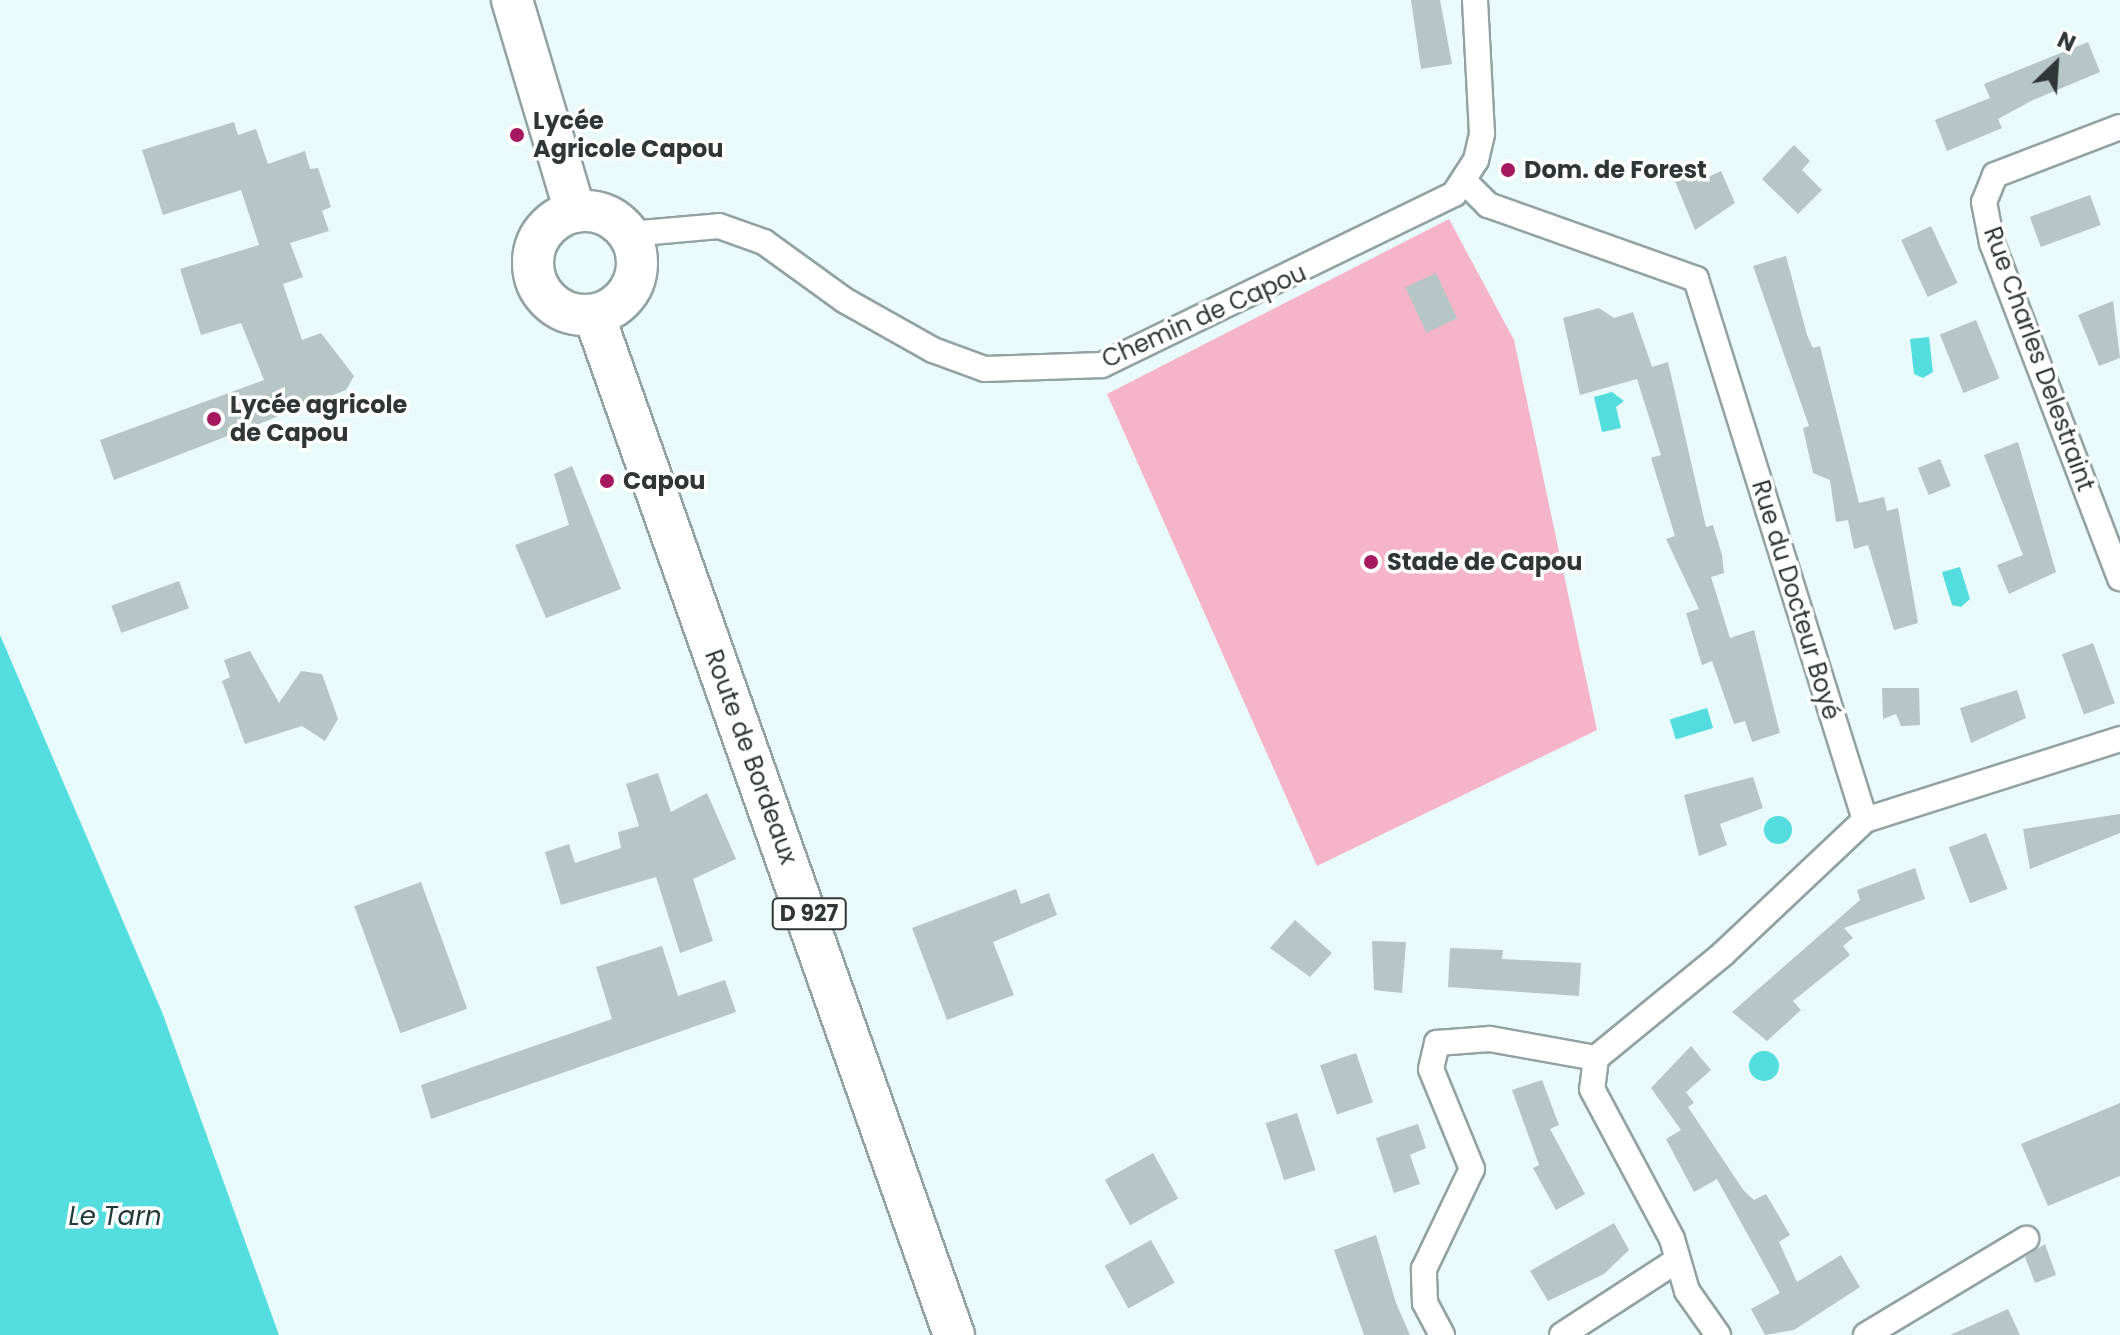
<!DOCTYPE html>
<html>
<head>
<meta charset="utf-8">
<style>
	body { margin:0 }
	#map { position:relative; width:2120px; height:1335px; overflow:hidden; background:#e9fafa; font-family:Poppins,sans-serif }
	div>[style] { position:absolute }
	.green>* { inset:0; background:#f6b4cb }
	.water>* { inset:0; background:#54dddf; transform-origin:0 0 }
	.round { border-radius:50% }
	.building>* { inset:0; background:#b6c6c6; transform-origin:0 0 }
	.roads { filter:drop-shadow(2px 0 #92a2a2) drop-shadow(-2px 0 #92a2a2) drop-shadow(0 2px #92a2a2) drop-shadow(0 -2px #92a2a2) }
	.minor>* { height:24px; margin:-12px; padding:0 12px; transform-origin:12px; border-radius:12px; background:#fff }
	.primary>* { height:40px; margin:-20px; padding:0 20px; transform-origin:20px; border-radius:20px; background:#fff }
	.primary>.ring { margin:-20px; padding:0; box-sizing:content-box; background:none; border:40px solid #fff; border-radius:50% }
	.dots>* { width:22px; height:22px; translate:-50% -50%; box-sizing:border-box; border:4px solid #fff; border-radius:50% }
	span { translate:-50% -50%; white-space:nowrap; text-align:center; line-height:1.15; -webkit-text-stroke:7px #fff; paint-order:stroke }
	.shield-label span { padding:2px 6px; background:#fff; border:2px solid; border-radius:6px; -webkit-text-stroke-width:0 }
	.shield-label { font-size:22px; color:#303636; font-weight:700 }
	.poi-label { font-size:24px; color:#303636; font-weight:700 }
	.left { translate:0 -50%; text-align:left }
	.street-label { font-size:24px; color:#303636 }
	.water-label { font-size:26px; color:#213939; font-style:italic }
	.north { position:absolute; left:2016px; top:24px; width:80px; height:80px; -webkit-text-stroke:6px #fff; paint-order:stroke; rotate:25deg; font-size:22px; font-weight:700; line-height:32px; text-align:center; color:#303636 }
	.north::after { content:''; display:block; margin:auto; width:28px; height:36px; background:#303636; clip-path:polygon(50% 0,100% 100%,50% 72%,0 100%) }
</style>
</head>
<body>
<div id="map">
	<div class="green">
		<i style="clip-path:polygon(1449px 219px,1514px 340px,1597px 730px,1317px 866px,1107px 394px)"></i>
	</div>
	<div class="water">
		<i style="clip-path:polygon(1929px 337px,1933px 372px,1923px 378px,1914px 374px,1910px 339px)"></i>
		<i style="clip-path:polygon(1612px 392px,1624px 401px,1616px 407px,1621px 428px,1602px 432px,1594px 397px)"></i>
		<i style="clip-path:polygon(1960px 567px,1970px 599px,1961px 607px,1952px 605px,1942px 572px)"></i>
		<i style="clip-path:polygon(0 635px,162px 1012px,279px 1335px,0 1335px)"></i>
		<i style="left:1707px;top:708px;width:21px;height:39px;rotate:73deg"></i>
		<i class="round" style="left:1764px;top:816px;width:28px;height:28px"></i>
		<i class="round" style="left:1749px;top:1051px;width:30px;height:30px"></i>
	</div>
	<div class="building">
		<i style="clip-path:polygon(1411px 0,1440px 0,1452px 64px,1421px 69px)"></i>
		<i style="clip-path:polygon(2088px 42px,2100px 72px,2031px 101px,1998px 119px,2002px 128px,1947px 151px,1935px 120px,1990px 98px,1984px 84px)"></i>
		<i style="clip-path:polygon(234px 122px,238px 135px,256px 129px,268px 164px,305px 151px,310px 169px,318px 168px,331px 207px,322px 211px,329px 231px,290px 243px,303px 277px,283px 284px,302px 340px,321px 333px,354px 376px,346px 390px,114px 480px,100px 440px,264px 380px,241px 323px,201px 335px,180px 269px,259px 245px,241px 190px,163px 215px,142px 150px)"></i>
		<i style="clip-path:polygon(1794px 145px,1810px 161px,1802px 170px,1822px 190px,1798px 214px,1762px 179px)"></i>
		<i style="clip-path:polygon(1693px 171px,1698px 182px,1721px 171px,1735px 203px,1695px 230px,1674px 179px)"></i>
		<i style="left:2090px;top:195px;width:32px;height:64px;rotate:70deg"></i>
		<i style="left:1931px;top:226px;width:63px;height:33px;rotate:65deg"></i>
		<i style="clip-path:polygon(1786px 256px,1807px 335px,1813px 348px,1820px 346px,1859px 503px,1884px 497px,1887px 511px,1898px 508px,1918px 623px,1894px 630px,1868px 545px,1854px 549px,1848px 520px,1836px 522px,1830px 480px,1813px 473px,1803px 428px,1809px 426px,1753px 266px)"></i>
		<i style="left:1436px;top:273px;width:50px;height:34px;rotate:65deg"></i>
		<i style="clip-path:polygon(2113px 301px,2120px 358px,2099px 366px,2078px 315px)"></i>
		<i style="clip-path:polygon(1599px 308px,1614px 318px,1633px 312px,1652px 367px,1668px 362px,1706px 527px,1713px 525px,1722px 555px,1724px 573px,1711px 577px,1730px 638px,1754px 630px,1780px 733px,1752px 742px,1745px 721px,1734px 724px,1712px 661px,1702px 665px,1686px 613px,1699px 609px,1666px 539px,1675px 536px,1651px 458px,1661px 455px,1637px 379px,1580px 395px,1563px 318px)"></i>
		<i style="left:1976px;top:320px;width:63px;height:39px;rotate:68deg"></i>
		<i style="clip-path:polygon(2018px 442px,2056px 572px,2009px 594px,1997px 565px,2023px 555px,1984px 455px)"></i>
		<i style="left:1940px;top:459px;width:29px;height:24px;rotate:68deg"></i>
		<i style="clip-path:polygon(572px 466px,621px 589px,546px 618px,515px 545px,569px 525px,554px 474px)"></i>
		<i style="left:179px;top:581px;width:29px;height:72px;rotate:70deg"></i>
		<i style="left:2093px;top:643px;width:64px;height:33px;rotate:70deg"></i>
		<i style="clip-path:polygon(250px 651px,279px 703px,301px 671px,322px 674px,338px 719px,325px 741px,302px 726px,245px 744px,222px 681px,230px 677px,224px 660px)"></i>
		<i style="clip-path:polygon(1882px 688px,1919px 688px,1920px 725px,1901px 726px,1896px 714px,1883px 719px)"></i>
		<i style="clip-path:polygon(2017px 690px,2026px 718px,1971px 743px,1960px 708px)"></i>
		<i style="clip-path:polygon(658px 773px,671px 812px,707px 793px,736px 859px,693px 879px,713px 941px,680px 953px,656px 877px,561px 905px,545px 852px,569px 844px,575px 863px,621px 848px,618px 832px,639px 826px,626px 784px)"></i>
		<i style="clip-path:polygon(1753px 777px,1763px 808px,1720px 824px,1727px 845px,1699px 856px,1684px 795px)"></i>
		<i style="clip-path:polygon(2120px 814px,2120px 833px,2030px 869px,2023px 829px)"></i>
		<i style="left:1986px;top:833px;width:60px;height:40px;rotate:69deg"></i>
		<i style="clip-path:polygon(1915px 868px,1925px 899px,1844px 928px,1853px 938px,1843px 946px,1850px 955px,1793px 1001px,1801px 1010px,1767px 1041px,1732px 1012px,1860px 900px,1857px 890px)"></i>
		<i style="left:421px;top:882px;width:135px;height:71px;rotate:70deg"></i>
		<i style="clip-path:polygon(1016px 889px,1021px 904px,1049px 893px,1057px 915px,993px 942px,1014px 995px,947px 1020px,912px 928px)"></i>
		<i style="clip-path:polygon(1295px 920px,1332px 953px,1310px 977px,1270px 948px)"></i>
		<i style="clip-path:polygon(1372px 941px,1406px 942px,1402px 993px,1374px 990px)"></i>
		<i style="clip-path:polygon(662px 946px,678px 996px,725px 980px,736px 1012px,431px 1119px,421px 1085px,612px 1019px,596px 967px)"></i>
		<i style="clip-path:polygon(1450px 948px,1503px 950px,1502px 959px,1581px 963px,1579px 996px,1448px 987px)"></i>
		<i style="clip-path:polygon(1691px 1046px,1711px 1070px,1686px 1092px,1694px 1103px,1688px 1107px,1744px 1191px,1754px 1200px,1766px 1194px,1790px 1235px,1779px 1242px,1797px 1282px,1841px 1255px,1860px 1287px,1794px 1330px,1765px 1335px,1751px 1309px,1780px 1293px,1717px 1179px,1694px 1192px,1666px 1139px,1681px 1130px,1651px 1088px)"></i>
		<i style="left:1356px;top:1053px;width:52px;height:38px;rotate:71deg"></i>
		<i style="clip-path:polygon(1542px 1080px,1559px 1125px,1550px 1129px,1585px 1194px,1556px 1210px,1533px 1168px,1539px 1165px,1512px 1090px)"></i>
		<i style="clip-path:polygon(2120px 1103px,2120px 1176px,2048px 1206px,2021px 1144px)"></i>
		<i style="left:1297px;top:1113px;width:60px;height:33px;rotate:72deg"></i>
		<i style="clip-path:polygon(1418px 1124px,1426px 1148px,1410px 1155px,1420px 1184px,1394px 1193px,1376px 1138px)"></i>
		<i style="left:1153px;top:1153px;width:52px;height:55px;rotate:61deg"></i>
		<i style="clip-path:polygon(1614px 1223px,1629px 1250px,1604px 1274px,1548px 1301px,1530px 1271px)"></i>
		<i style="clip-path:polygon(1376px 1235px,1396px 1303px,1410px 1335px,1364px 1335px,1334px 1250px)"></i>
		<i style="left:1151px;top:1240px;width:49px;height:53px;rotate:61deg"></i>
		<i style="clip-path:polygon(2045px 1244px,2056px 1275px,2035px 1283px,2025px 1257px)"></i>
		<i style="clip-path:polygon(2008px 1309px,2020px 1335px,1950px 1335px)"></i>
	</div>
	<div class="roads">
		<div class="minor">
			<i style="left:2120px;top:127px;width:134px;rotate:159deg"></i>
			<i style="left:1995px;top:175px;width:29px;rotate:112deg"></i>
			<i style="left:1984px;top:202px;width:42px;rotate:79deg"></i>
			<i style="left:1992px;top:243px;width:359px;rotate:69.1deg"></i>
			<i style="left:1465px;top:182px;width:33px;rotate:45deg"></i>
			<i style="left:1488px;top:205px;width:221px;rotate:19.6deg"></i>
			<i style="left:1696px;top:279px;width:567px;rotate:72.65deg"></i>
			<i style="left:1865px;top:820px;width:195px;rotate:136.7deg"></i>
			<i style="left:1723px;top:954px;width:164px;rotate:140.7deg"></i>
			<i style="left:1596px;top:1058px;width:31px;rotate:97deg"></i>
			<i style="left:1592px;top:1089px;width:170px;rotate:61.9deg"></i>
			<i style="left:1672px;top:1239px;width:54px;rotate:73.9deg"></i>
			<i style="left:1687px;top:1291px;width:54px;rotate:54.8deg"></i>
			<i style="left:630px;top:234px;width:89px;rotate:-5.1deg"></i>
			<i style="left:719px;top:226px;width:48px;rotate:19.6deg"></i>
			<i style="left:764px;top:242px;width:99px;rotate:35.9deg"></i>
			<i style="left:844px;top:300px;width:102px;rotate:29.3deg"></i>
			<i style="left:933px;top:350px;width:55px;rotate:20.1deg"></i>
			<i style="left:985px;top:369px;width:117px;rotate:-2deg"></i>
			<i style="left:1102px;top:365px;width:391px;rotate:-25.9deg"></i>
			<i style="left:1454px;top:194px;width:40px;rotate:-57.1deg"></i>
			<i style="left:1476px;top:160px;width:27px;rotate:-77deg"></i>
			<i style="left:1482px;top:134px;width:134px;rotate:-93deg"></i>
			<i style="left:1865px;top:820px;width:268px;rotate:-17.6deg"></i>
			<i style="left:1442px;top:1335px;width:36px;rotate:-118deg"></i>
			<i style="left:1425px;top:1303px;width:34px;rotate:-92deg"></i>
			<i style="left:1424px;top:1269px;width:111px;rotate:-64.4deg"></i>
			<i style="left:1472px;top:1169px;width:108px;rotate:-112.3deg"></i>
			<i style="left:1431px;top:1069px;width:27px;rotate:-77deg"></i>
			<i style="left:1437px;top:1043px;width:53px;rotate:-4.3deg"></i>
			<i style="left:1490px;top:1039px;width:108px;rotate:10.2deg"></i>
			<i style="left:1562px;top:1335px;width:132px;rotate:-33deg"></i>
			<i style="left:1866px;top:1335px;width:187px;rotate:-31deg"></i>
		</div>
		<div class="primary">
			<i style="left:512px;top:0;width:221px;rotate:73.4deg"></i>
			<i class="ring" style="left:533px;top:211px;width:64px;height:64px"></i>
			<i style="left:594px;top:315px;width:1082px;rotate:70.56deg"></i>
		</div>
	</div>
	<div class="dots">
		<i style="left:517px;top:135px;background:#a41960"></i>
		<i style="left:1508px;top:170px;background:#a41960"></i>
		<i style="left:214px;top:419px;background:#a41960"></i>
		<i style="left:607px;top:481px;background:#a41960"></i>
		<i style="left:1371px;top:562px;background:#a41960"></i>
	</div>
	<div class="shield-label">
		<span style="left:809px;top:914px">D 927</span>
	</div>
	<div class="poi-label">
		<span class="left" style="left:533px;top:135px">Lycée<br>Agricole Capou</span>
		<span class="left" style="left:1524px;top:170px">Dom. de Forest</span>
		<span class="left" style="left:230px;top:419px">Lycée agricole<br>de Capou</span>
		<span class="left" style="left:623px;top:481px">Capou</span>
		<span class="left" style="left:1387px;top:562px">Stade de Capou</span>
	</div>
	<div class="street-label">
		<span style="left:1204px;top:316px;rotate:-24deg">Chemin de Capou</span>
		<span style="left:2039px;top:359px;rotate:70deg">Rue Charles Delestraint</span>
		<span style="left:1796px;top:600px;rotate:73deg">Rue du Docteur Boyé</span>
		<span style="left:751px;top:757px;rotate:70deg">Route de Bordeaux</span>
	</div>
	<div class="water-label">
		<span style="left:115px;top:1217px">Le Tarn</span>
	</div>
	<div class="north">N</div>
</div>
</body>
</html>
